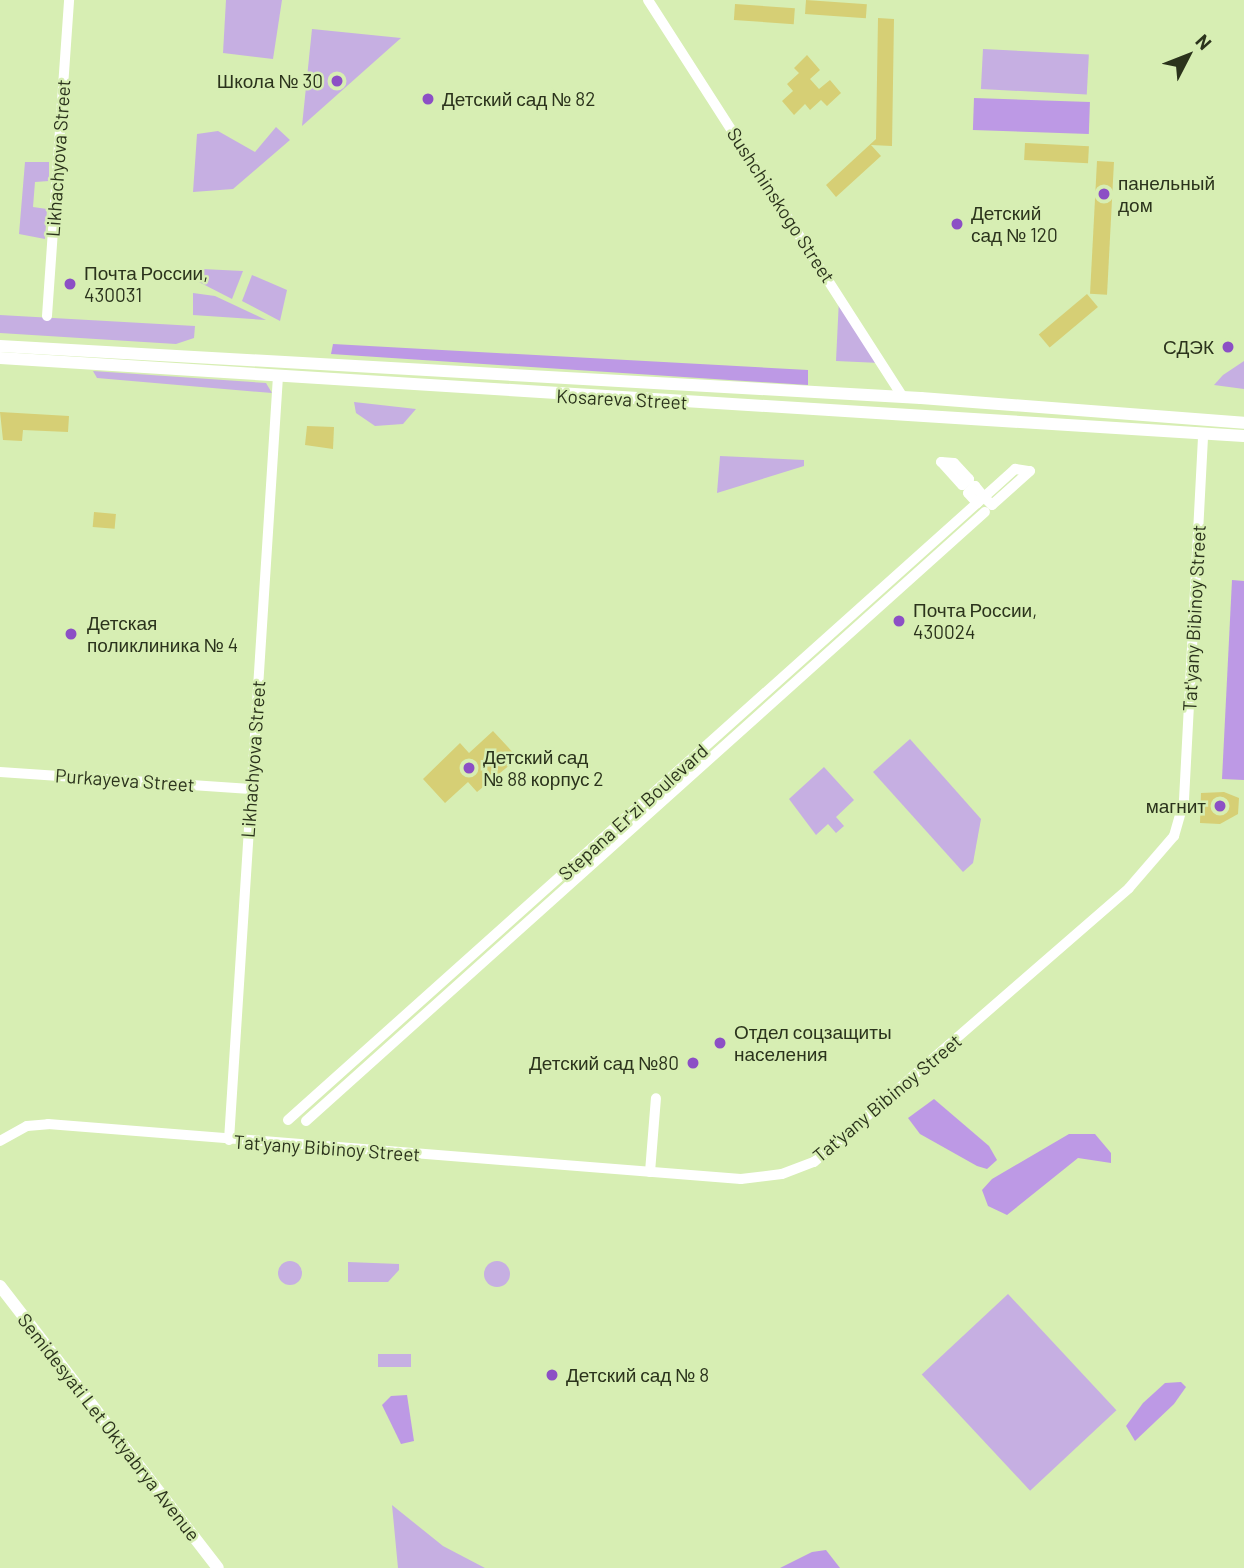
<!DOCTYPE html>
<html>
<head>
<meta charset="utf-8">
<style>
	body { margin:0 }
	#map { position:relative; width:1244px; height:1568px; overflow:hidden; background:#d7eeb3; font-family:Barlow,sans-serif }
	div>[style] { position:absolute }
	.green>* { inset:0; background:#c6afe2; transform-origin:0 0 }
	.round { border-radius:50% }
	.forest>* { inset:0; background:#bd99e5; transform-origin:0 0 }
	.building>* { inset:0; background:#d6cf75; transform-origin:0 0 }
	.minor>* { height:10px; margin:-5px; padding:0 5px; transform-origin:5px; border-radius:5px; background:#fff }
	.major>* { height:12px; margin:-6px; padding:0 6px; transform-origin:6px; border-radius:6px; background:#fff }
	.dots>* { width:19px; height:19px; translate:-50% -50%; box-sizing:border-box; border:4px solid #d7eeb3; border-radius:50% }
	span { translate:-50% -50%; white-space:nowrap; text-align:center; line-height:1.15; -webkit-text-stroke:5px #d7eeb3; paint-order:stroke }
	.poi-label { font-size:19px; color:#2b331c }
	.right { translate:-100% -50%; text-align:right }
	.left { translate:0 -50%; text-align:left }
	.street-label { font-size:19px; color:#2b331c }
	.north { position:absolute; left:1153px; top:21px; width:70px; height:70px; -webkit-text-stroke:5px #d7eeb3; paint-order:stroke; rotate:48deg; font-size:19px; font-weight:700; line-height:28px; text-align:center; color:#2b331c }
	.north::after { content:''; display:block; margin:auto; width:24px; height:32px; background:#2b331c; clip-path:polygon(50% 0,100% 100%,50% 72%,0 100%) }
</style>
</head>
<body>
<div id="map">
	<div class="green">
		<i style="clip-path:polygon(226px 0,282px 0,273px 59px,223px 53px)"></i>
		<i style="clip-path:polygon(312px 29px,401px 38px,302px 126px)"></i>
		<i style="left:983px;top:49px;width:106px;height:40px;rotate:3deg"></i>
		<i style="clip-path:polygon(276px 127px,290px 140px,233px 189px,193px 192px,197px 134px,218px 131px,255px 152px)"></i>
		<i style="clip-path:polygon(25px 162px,49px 162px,49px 181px,35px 182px,33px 207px,47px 209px,45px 239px,19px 234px)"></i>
		<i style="clip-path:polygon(202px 269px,243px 271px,232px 299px,195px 280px)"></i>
		<i style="clip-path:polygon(252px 275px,287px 290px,280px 321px,242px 301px)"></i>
		<i style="clip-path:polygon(193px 293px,215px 296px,266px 320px,193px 315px)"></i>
		<i style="clip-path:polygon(839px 299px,880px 363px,836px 361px)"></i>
		<i style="clip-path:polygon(0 315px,195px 326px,194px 338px,176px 344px,0 333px)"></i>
		<i style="clip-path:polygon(1244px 361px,1244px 389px,1214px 385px,1223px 375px)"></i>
		<i style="clip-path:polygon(93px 371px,266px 383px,272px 393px,97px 378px)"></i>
		<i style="clip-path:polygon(354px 402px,416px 409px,403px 424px,375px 426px,356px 413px)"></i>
		<i style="clip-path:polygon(720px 456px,804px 460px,804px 466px,717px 493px)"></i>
		<i style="clip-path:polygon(910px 739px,981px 819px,973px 863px,963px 872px,873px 772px)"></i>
		<i style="clip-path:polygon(824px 767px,854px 800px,836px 817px,844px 826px,836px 833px,828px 824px,816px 835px,789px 799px)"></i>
		<i class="round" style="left:278px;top:1261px;width:24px;height:24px"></i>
		<i class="round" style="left:484px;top:1261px;width:26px;height:26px"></i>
		<i style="clip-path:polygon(348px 1262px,399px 1264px,399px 1270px,388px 1282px,348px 1282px)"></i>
		<i style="left:1008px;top:1294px;width:159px;height:118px;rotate:47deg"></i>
		<i style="left:378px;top:1354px;width:33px;height:13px"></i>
		<i style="clip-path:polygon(392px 1505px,443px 1546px,485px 1568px,398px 1568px)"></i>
	</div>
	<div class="forest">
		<i style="left:974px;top:98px;width:116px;height:32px;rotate:2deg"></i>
		<i style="clip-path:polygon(333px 344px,808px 370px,808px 385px,331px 354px)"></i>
		<i style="clip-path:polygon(1232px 580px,1244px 581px,1244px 780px,1222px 779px)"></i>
		<i style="clip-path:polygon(934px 1099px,989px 1146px,997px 1160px,987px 1169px,977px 1166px,920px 1134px,908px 1118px)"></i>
		<i style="clip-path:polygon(1069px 1134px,1095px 1134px,1111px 1153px,1111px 1163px,1078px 1158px,1007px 1215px,988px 1206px,982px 1190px,992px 1179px)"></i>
		<i style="clip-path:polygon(1181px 1382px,1186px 1387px,1174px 1404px,1135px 1441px,1126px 1426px,1143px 1403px,1165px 1383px)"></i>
		<i style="clip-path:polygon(407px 1395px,414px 1441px,401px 1444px,382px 1405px,391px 1396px)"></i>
		<i style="clip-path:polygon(826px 1550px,840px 1568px,780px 1568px,812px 1552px)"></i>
	</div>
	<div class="building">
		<i style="left:806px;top:0;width:61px;height:14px;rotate:4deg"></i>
		<i style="left:735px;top:4px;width:60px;height:16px;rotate:4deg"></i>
		<i style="clip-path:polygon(878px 18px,894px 19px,892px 146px,871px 145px,881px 156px,836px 197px,826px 185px,876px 139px)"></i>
		<i style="clip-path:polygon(807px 55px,820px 70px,810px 79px,819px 89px,830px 80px,841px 93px,827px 106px,821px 100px,810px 110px,805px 104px,794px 115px,782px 101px,793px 91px,787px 84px,799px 73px,794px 68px)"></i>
		<i style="left:1025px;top:143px;width:64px;height:17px;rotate:3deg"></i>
		<i style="left:1097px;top:161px;width:17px;height:133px;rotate:3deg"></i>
		<i style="left:1087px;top:294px;width:17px;height:63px;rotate:50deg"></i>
		<i style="clip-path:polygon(0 412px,69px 416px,68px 432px,23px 430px,22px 441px,3px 440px)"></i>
		<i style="clip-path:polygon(307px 426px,334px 427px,333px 449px,305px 445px)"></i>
		<i style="left:94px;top:512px;width:22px;height:15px;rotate:5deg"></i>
		<i style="clip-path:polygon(493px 731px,518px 758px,477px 792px,468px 782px,445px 803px,423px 779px,460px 743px,469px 753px)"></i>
		<i style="clip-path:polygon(1224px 792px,1239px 798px,1238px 814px,1220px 824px,1200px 823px,1201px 793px)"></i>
	</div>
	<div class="minor">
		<i style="left:648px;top:0;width:472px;rotate:57.3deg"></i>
		<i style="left:47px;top:316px;width:317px;rotate:-86deg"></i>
		<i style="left:941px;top:462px;width:13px;rotate:4deg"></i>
		<i style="left:954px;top:463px;width:22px;rotate:47deg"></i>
		<i style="left:969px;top:479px;width:9px;rotate:139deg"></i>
		<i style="left:962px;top:485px;width:31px;rotate:-132deg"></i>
		<i style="left:1015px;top:469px;width:15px;rotate:8deg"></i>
		<i style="left:1030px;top:471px;width:51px;rotate:138.2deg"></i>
		<i style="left:992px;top:505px;width:11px;rotate:-135deg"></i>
		<i style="left:984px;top:497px;width:42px;rotate:-42.1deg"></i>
		<i style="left:975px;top:486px;width:14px;rotate:51deg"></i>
		<i style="left:984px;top:497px;width:9px;rotate:139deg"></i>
		<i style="left:977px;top:503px;width:13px;rotate:-132deg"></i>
		<i style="left:968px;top:493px;width:10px;rotate:-45deg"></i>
		<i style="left:0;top:772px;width:251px;rotate:3.9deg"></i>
		<i style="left:288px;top:1120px;width:925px;rotate:-41.84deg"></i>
		<i style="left:306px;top:1121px;width:912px;rotate:-41.89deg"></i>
		<i style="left:229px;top:1140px;width:765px;rotate:-86.33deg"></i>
		<i style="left:0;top:1141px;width:31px;rotate:-29deg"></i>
		<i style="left:27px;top:1126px;width:21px;rotate:-5deg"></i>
		<i style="left:48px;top:1124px;width:695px;rotate:4.54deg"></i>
		<i style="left:741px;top:1179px;width:41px;rotate:-7deg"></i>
		<i style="left:782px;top:1174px;width:34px;rotate:-21deg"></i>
		<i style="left:814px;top:1162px;width:417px;rotate:-41deg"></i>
		<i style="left:1129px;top:888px;width:69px;rotate:-49.1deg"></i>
		<i style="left:1174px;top:836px;width:37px;rotate:-74deg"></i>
		<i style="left:1184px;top:800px;width:367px;rotate:-87deg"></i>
		<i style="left:650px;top:1172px;width:74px;rotate:-85.4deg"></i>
	</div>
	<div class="major">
		<i style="left:0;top:346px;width:922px;rotate:3.23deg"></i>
		<i style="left:921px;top:398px;width:324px;rotate:4.4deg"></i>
		<i style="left:0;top:358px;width:1246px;rotate:3.59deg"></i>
		<i style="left:0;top:1286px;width:356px;rotate:52.3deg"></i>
	</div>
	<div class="dots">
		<i style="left:337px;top:81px;background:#8c4fc5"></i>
		<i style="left:428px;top:99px;background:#8c4fc5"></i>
		<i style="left:1104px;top:194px;background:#8c4fc5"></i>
		<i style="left:957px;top:224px;background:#8c4fc5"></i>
		<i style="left:70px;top:284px;background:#8c4fc5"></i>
		<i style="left:1228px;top:347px;background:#8c4fc5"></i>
		<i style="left:899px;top:621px;background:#8c4fc5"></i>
		<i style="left:71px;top:634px;background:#8c4fc5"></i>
		<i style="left:469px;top:768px;background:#8c4fc5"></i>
		<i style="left:1220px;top:806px;background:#8c4fc5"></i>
		<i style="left:720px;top:1043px;background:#8c4fc5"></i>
		<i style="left:693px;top:1063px;background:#8c4fc5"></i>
		<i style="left:552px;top:1375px;background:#8c4fc5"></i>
	</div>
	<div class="poi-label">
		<span class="right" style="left:323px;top:81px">Школа № 30</span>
		<span class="left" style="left:442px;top:99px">Детский сад № 82</span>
		<span class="left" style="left:1118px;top:194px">панельный<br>дом</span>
		<span class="left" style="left:971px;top:224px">Детский<br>сад № 120</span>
		<span class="left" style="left:84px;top:284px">Почта России,<br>430031</span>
		<span class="right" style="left:1214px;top:347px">СДЭК</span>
		<span class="left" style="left:913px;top:621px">Почта России,<br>430024</span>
		<span class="left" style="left:87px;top:634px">Детская<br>поликлиника № 4</span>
		<span class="left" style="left:483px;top:768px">Детский сад<br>№ 88 корпус 2</span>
		<span class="right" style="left:1206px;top:806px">магнит</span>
		<span class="left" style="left:734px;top:1043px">Отдел соцзащиты<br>населения</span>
		<span class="right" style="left:679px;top:1063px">Детский сад №80</span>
		<span class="left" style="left:566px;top:1375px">Детский сад № 8</span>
	</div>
	<div class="street-label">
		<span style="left:58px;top:158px;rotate:-86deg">Likhachyova Street</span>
		<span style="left:781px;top:205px;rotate:57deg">Sushchinskogo Street</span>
		<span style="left:622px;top:399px;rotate:3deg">Kosareva Street</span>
		<span style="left:1194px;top:618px;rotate:-87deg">Tat'yany Bibinoy Street</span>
		<span style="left:253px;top:759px;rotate:-86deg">Likhachyova Street</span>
		<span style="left:125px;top:780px;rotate:4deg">Purkayeva Street</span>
		<span style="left:633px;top:812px;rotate:-42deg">Stepana Er'zi Boulevard</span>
		<span style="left:887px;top:1098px;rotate:-40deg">Tat'yany Bibinoy Street</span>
		<span style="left:327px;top:1148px;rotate:4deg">Tat'yany Bibinoy Street</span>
		<span style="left:109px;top:1427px;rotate:52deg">Semidesyati Let Oktyabrya Avenue</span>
	</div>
	<div class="north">N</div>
</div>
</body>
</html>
